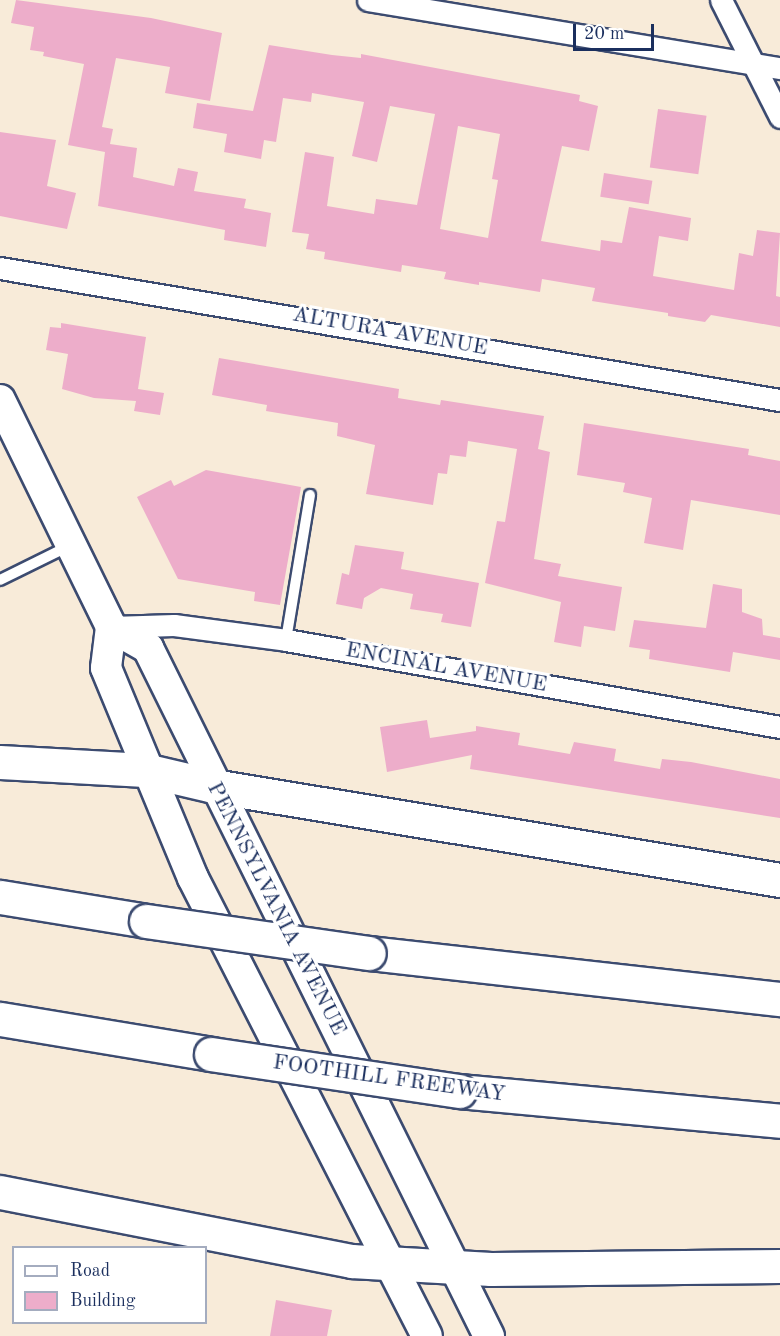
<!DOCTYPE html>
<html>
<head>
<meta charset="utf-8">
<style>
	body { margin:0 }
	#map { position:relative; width:780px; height:1336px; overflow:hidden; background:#f8ebd9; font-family:"Old Standard TT",serif }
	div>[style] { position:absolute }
	.building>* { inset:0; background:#edadca; transform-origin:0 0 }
	.roads { filter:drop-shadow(2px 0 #3c4b70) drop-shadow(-2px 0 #3c4b70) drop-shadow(0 2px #3c4b70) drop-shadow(0 -2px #3c4b70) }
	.lane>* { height:10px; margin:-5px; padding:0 5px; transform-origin:5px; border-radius:5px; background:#fff }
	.street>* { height:21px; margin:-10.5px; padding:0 10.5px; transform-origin:10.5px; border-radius:10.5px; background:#fff }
	.secondary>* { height:30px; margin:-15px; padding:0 15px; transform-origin:15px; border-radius:15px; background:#fff }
	.highway>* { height:33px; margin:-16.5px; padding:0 16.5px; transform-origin:16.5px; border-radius:16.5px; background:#fff }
	.bridges { filter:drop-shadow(2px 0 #3c4b70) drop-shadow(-2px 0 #3c4b70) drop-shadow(0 2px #3c4b70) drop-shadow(0 -2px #3c4b70) }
	.highway-bridge>* { height:33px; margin:-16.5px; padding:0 16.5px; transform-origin:16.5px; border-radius:16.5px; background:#fff }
	span { translate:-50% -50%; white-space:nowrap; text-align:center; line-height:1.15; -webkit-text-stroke:6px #fff; paint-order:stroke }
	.street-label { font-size:22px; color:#1b2f5e }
	.legend { position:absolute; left:12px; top:1246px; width:195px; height:78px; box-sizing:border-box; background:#fff; border:2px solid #a4acbf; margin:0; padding:8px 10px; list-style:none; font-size:18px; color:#1b2f5e }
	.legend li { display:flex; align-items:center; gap:12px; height:30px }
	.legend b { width:30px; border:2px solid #a4acbf }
	.scale { position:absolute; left:573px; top:24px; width:81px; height:27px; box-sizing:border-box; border:3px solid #1b2f5e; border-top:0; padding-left:8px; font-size:18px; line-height:21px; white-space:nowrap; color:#1b2f5e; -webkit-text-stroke:4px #fff; paint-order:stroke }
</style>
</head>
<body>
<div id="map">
	<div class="building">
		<i style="clip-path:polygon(16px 0,151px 18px,222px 33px,210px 101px,165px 93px,170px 67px,116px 58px,102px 127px,113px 129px,110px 144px,137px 148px,133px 177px,174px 186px,178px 168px,198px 172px,194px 191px,246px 199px,244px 208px,271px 213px,266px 247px,224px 240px,225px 230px,98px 206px,105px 152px,68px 145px,84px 64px,43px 56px,44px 52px,30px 50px,34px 27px,11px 23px)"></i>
		<i style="clip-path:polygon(evenodd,269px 45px,332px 55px,361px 58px,361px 54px,580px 95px,579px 101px,598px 106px,589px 151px,562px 146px,541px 241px,600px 251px,601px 240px,622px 243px,629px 207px,691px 218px,688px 241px,659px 236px,653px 276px,734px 290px,739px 253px,753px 256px,757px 230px,780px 233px,776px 296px,780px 297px,780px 327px,711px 315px,705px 322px,668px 316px,668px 313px,592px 301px,595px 288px,542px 279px,540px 292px,479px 282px,479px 285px,444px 279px,446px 272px,402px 265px,401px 272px,324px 259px,325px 252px,306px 249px,309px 234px,292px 232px,305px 152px,334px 157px,327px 206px,374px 214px,376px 199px,417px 205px,435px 114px,390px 106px,377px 162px,352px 156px,364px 102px,312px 93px,311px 102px,283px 98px,276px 142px,264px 140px,261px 159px,224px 152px,227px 134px,193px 128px,197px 103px,253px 111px,269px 45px,458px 126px,500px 134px,492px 179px,498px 180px,488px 238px,440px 229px,458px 126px)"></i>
		<i style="left:658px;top:109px;width:49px;height:59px;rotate:8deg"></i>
		<i style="clip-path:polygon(0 132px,56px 140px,47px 186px,76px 193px,67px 229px,0 216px)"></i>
		<i style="left:604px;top:173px;width:49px;height:24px;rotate:9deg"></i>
		<i style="clip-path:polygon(61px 323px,146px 337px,138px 389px,164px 393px,160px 415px,134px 411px,136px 401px,94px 398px,62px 389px,68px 354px,46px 350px,50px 327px,61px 328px)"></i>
		<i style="clip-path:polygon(219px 358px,399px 389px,398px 398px,440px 405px,441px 400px,544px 416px,538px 449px,550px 452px,534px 559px,561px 564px,558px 576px,622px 587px,615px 631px,584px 626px,581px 647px,554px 642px,561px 602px,485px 583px,497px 521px,505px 522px,517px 449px,468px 441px,466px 457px,450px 455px,447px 474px,438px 473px,433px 505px,366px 494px,375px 445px,337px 436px,338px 423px,266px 411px,267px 405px,212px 395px)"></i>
		<i style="clip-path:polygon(584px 423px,749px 449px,748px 455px,780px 461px,780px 515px,691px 500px,683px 550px,644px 543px,652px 498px,623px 492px,625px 483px,577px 475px)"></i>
		<i style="clip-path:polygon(206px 470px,301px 487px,280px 605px,254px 601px,255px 592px,178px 579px,137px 497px,171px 480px,174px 486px)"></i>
		<i style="clip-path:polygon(355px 545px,404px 552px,401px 569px,479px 583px,471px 627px,441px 622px,443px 614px,410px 609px,413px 594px,381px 588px,364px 598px,362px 609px,336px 604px,342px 573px,349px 575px)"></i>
		<i style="clip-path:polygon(713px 584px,742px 589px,742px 612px,762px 619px,763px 635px,780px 638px,780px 660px,733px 652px,730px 672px,649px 659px,650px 650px,629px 647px,634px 620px,706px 628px)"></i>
		<i style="clip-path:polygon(427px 720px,430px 738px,476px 731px,476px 726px,520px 733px,518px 745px,570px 754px,574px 742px,616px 749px,614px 761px,660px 769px,662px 759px,691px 762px,780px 779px,780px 818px,470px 769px,472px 755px,387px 772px,380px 727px)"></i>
		<i style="clip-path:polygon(276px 1300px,332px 1310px,327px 1336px,270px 1336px)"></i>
	</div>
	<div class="roads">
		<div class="lane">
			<i style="left:0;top:580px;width:77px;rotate:-26.2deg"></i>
			<i style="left:286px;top:640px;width:147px;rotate:-80.6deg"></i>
		</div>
		<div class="street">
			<i style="left:368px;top:0;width:418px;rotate:9.4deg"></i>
			<i style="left:721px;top:0;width:131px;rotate:63.2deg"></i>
			<i style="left:0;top:268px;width:791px;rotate:9.61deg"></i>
			<i style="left:111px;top:627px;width:63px;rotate:-1.8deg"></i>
			<i style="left:174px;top:625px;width:113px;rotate:7.6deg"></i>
			<i style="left:286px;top:640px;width:502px;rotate:9.99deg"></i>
		</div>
		<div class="secondary">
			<i style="left:0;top:400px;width:253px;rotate:63.9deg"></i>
			<i style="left:111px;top:627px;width:41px;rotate:97deg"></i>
			<i style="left:106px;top:668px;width:227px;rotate:67.5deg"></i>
			<i style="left:193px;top:878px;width:514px;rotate:62.94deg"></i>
			<i style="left:111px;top:627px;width:43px;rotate:29.6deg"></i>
			<i style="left:148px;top:648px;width:768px;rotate:63.64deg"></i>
		</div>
		<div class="highway">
			<i style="left:0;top:762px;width:145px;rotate:3.2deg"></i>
			<i style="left:145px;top:770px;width:70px;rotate:13.2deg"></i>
			<i style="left:213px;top:786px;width:575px;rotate:9.41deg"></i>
			<i style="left:0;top:897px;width:148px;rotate:9.3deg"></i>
			<i style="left:369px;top:953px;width:414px;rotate:6.4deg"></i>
			<i style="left:0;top:1019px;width:214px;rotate:9.4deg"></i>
			<i style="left:459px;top:1091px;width:322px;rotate:5.3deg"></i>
			<i style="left:0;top:1192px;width:358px;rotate:11.1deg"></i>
			<i style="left:351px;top:1261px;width:140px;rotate:3.3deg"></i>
			<i style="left:491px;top:1269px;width:289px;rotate:-0.6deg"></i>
		</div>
	</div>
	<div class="bridges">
		<div class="highway-bridge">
			<i style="left:146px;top:921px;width:225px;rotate:8.2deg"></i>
			<i style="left:211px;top:1054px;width:251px;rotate:8.5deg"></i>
		</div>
	</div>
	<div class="street-label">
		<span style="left:390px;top:332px;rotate:10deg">ALTURA AVENUE</span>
		<span style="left:446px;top:668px;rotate:10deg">ENCINAL AVENUE</span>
		<span style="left:276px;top:909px;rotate:63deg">PENNSYLVANIA AVENUE</span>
		<span style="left:389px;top:1079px;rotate:8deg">FOOTHILL FREEWAY</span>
	</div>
	<ul class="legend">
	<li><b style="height:8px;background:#fff"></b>Road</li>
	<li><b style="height:16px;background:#edadca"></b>Building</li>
	</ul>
	<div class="scale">20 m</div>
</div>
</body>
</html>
